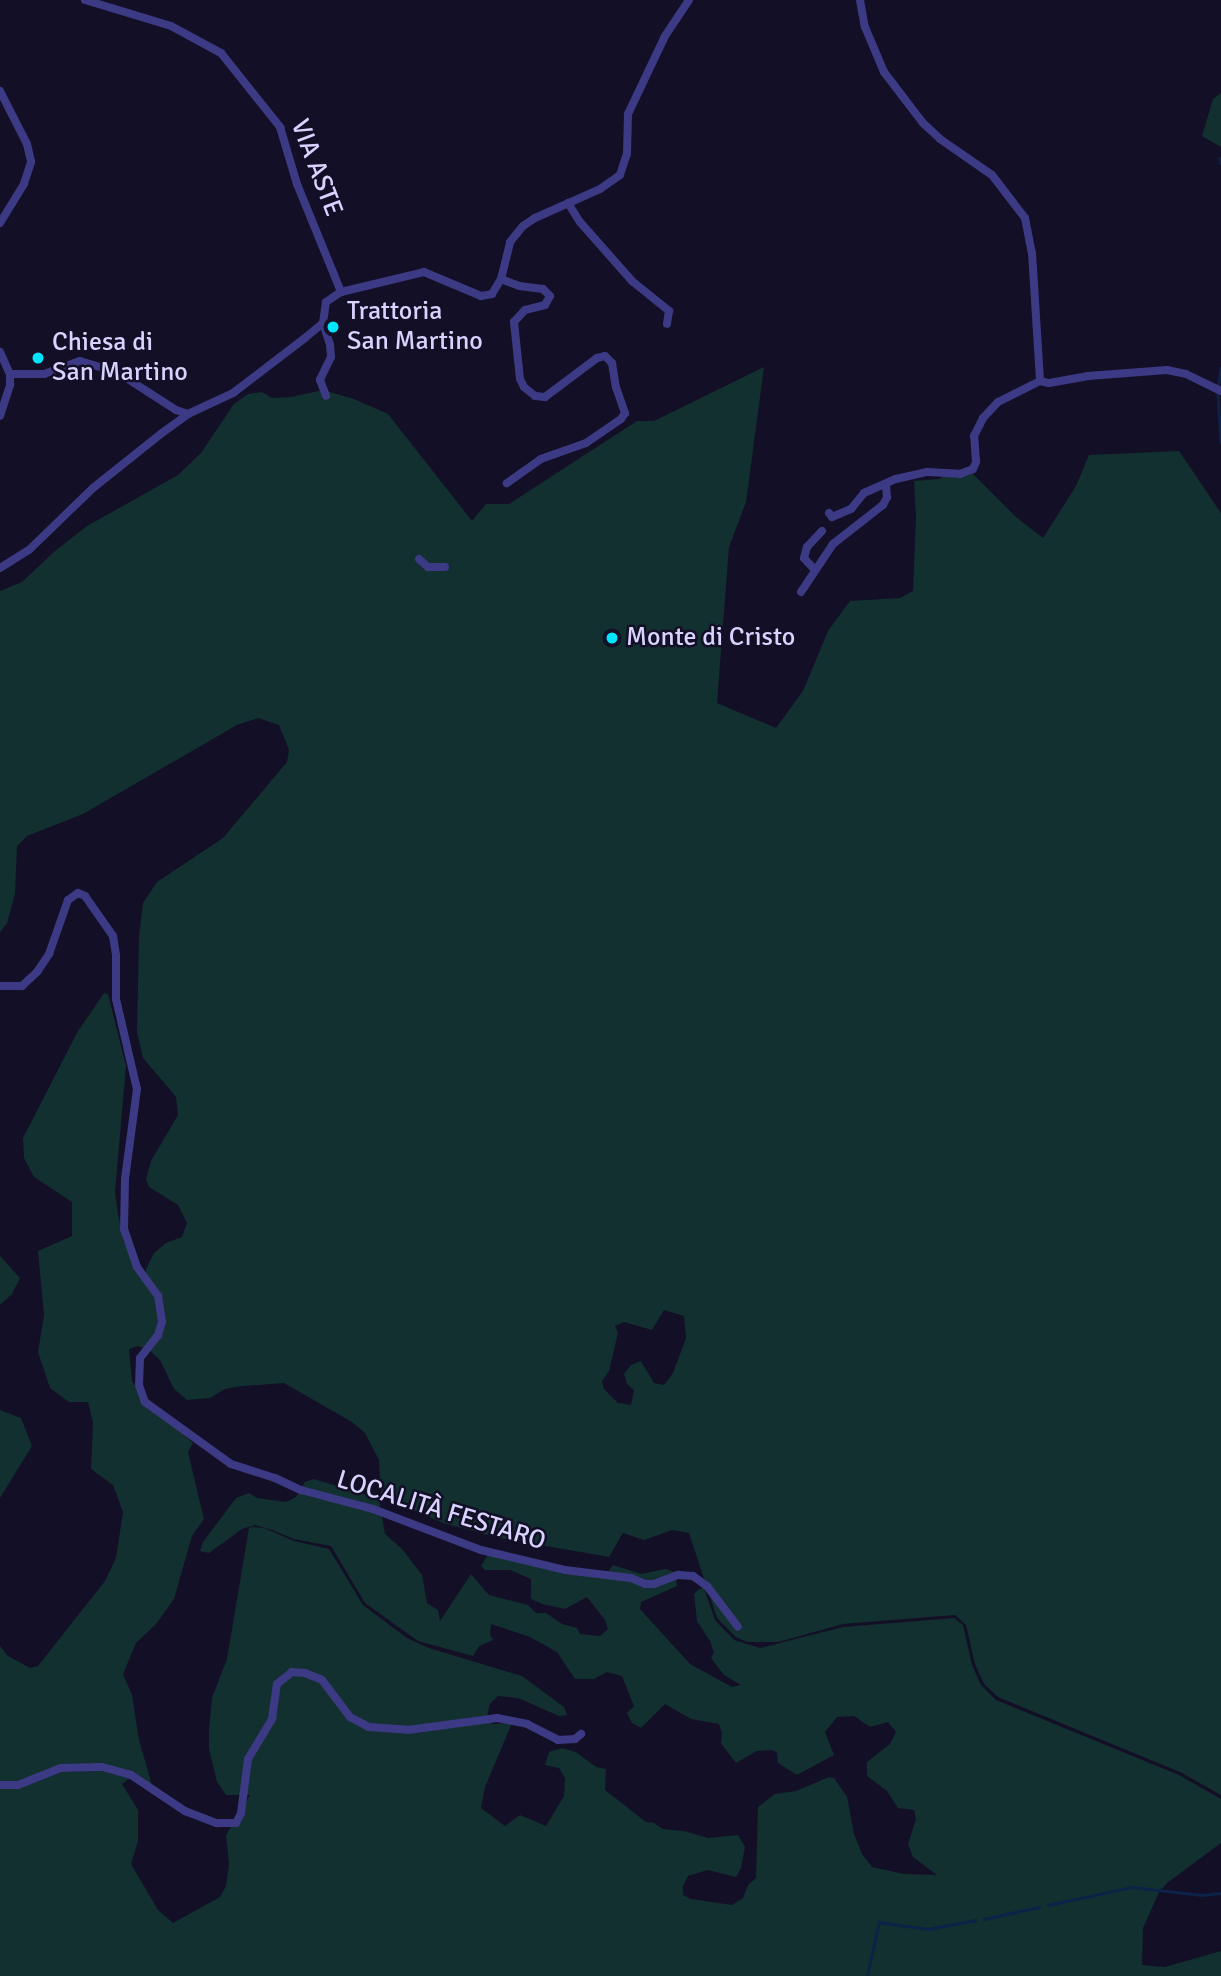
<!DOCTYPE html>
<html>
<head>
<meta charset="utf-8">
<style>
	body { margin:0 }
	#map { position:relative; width:1221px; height:1976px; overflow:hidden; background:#130f26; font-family:Signika,sans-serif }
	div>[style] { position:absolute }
	.green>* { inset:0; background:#12302f }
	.stream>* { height:2.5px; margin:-1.25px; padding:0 1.25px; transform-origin:1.25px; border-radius:1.25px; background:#0c2248 }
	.minor>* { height:8px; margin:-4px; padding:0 4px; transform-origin:4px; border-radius:4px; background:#3d3a85 }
	.dots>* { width:19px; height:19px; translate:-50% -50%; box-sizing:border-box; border:4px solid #130f26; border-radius:50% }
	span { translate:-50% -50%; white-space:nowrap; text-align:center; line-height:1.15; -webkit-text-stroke:5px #130f26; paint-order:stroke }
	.street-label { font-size:26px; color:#d9d4ff }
	.poi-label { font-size:26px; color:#d9d4ff }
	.left { translate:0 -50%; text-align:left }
</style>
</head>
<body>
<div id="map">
	<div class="green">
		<i style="clip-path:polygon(1221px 93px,1221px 147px,1202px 136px,1213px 99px)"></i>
		<i style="clip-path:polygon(evenodd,764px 367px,746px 502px,729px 547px,717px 703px,776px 728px,803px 691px,828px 631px,850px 601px,900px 598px,913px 591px,916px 517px,914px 481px,939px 479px,952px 472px,972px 473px,1017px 518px,1043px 538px,1076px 486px,1089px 455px,1179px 451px,1221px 513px,1221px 1795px,1180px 1772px,998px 1697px,984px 1684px,975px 1664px,966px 1625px,955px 1615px,843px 1624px,778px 1642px,747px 1642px,736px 1637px,717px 1618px,689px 1533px,672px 1530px,644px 1540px,623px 1533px,609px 1557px,495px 1537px,443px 1523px,381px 1496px,379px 1460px,365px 1433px,352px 1422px,284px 1383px,242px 1386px,225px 1389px,210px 1398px,187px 1400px,174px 1389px,160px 1360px,148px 1349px,137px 1346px,129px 1349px,132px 1381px,145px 1401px,193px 1443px,188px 1452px,204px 1519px,192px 1536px,174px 1599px,156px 1624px,136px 1643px,123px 1674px,132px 1695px,139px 1740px,152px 1785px,129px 1771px,88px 1763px,17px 1783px,0 1783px,0 1646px,8px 1656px,30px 1668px,38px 1666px,105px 1581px,116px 1558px,123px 1512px,113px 1485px,91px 1469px,93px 1423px,88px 1402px,69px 1402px,50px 1388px,38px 1352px,44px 1315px,38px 1251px,72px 1236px,72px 1202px,34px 1177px,24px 1158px,23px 1138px,78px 1031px,104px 993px,108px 994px,126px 1066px,115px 1192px,118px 1214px,124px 1242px,146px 1279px,146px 1269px,154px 1253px,166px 1243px,182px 1237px,187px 1223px,178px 1205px,149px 1187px,146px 1179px,151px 1161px,178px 1115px,176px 1097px,143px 1058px,137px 1032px,139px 936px,143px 903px,157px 882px,223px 838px,287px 762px,289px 750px,279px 725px,258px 718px,237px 725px,83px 814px,27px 836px,17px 846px,15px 894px,7px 923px,0 932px,0 591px,22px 582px,55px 551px,87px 526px,178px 475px,201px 453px,234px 404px,248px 394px,262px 392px,272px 398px,291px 397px,323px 390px,354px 399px,388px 414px,472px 521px,486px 504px,509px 504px,637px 421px,654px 421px,764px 367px,664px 1310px,684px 1316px,686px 1338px,673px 1373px,664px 1385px,654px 1383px,641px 1361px,631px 1365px,624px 1374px,627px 1384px,634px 1390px,631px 1405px,618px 1403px,604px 1389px,602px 1381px,609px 1371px,618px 1333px,615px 1326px,624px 1322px,652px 1330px,664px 1310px)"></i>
		<i style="clip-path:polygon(0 1256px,20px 1278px,12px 1294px,0 1305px)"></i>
		<i style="clip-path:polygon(0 1410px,21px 1418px,32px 1446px,0 1498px)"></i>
		<i style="clip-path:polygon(314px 1479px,379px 1499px,385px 1534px,402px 1549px,422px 1575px,427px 1603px,438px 1610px,440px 1621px,471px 1574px,489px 1595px,528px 1605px,536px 1613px,546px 1613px,562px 1624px,577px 1628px,580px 1634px,600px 1636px,608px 1629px,605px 1620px,587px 1597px,565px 1609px,542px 1604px,531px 1599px,531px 1579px,510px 1570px,485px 1570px,481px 1566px,490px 1551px,547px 1566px,607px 1573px,613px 1565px,641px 1574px,665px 1569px,675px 1572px,677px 1586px,641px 1602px,640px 1609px,690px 1664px,732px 1687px,741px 1685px,724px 1675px,711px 1658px,714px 1653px,710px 1641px,697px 1621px,694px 1594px,699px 1589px,704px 1588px,715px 1620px,734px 1640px,760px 1648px,843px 1627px,954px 1618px,963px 1625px,972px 1665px,981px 1685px,996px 1700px,1179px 1775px,1221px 1799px,1221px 1843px,1167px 1883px,1159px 1892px,1143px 1928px,1142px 1965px,1165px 1967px,1221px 1951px,1221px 1976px,0 1976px,0 1789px,19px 1788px,62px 1772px,101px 1771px,130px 1778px,122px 1784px,138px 1810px,138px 1841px,131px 1864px,158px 1910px,173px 1923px,220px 1897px,226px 1886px,229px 1864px,226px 1835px,250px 1795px,226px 1795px,217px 1782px,209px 1749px,209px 1729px,212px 1698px,227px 1659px,249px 1528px,251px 1527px,264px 1528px,294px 1541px,329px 1549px,363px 1605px,407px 1638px,429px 1648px,522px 1676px,564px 1707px,567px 1715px,559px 1716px,518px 1698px,498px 1696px,490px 1704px,486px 1720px,492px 1724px,512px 1723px,485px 1787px,481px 1808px,505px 1826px,520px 1815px,546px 1826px,564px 1796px,565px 1778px,559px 1768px,545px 1765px,549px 1752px,562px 1748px,576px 1752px,596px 1767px,606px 1769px,605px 1790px,646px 1822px,654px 1823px,663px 1829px,684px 1831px,708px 1838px,738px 1835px,745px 1847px,741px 1868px,736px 1877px,708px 1870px,688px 1876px,683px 1886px,683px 1895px,691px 1899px,732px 1905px,743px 1898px,748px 1885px,756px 1878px,758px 1807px,775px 1794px,796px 1791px,829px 1777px,834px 1778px,847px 1797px,854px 1834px,862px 1854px,872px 1867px,904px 1874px,937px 1875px,913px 1857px,908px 1844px,916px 1819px,914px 1810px,898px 1808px,887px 1791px,867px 1776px,867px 1762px,890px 1744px,896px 1732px,888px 1722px,870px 1727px,854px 1716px,837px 1717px,825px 1732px,834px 1755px,797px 1775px,778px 1763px,777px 1753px,772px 1750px,757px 1751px,736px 1763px,721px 1743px,722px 1733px,719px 1724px,691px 1719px,665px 1704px,641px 1728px,632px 1723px,627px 1713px,634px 1706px,622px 1676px,607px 1672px,594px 1679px,575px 1679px,557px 1652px,530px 1637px,491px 1624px,490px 1634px,493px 1640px,479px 1646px,473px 1656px,418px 1641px,365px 1603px,331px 1546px,294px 1539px,272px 1530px,255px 1525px,242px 1529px,209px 1553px,200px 1551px,203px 1542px,236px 1498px,249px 1493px,257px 1498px,286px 1502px,296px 1497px,305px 1482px)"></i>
	</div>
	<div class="stream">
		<i style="left:1220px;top:158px;width:5px;rotate:79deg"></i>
		<i style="left:1218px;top:386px;width:18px;rotate:-81deg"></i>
		<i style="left:1218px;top:393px;width:49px;rotate:86.5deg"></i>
		<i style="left:1048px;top:1905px;width:86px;rotate:-12.1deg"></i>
		<i style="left:1132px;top:1887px;width:70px;rotate:6.5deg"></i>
		<i style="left:1202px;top:1895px;width:19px;rotate:-6deg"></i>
		<i style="left:984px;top:1919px;width:56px;rotate:-12.3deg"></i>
		<i style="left:867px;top:1976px;width:55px;rotate:-77.5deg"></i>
		<i style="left:879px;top:1922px;width:49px;rotate:8.1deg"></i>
		<i style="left:928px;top:1929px;width:48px;rotate:-10.8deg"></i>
	</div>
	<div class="minor">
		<i style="left:85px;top:0;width:90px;rotate:16.8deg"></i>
		<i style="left:171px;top:26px;width:57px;rotate:28.4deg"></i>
		<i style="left:221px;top:53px;width:95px;rotate:51.4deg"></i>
		<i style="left:280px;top:127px;width:59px;rotate:73.4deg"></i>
		<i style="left:297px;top:184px;width:117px;rotate:67.8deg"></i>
		<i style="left:860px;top:0;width:27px;rotate:80deg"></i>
		<i style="left:865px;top:27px;width:49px;rotate:67.1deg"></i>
		<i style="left:884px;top:72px;width:64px;rotate:52.6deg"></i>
		<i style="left:923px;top:123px;width:23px;rotate:43deg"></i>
		<i style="left:940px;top:139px;width:63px;rotate:34.7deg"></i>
		<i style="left:992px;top:175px;width:54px;rotate:52.5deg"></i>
		<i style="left:1025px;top:218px;width:36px;rotate:79deg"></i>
		<i style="left:1032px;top:253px;width:128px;rotate:86.4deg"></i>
		<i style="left:0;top:91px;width:59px;rotate:63deg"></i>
		<i style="left:27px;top:144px;width:18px;rotate:77deg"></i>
		<i style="left:31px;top:162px;width:23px;rotate:108deg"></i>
		<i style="left:24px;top:184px;width:46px;rotate:121.6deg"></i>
		<i style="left:568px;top:203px;width:22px;rotate:58deg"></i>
		<i style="left:580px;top:222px;width:79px;rotate:48.6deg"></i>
		<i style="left:632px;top:281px;width:48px;rotate:39deg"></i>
		<i style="left:669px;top:311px;width:13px;rotate:99deg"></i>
		<i style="left:501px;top:279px;width:19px;rotate:21deg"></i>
		<i style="left:519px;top:286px;width:24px;rotate:7deg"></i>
		<i style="left:543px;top:289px;width:10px;rotate:45deg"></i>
		<i style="left:550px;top:296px;width:10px;rotate:119deg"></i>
		<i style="left:545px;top:305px;width:21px;rotate:166deg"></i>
		<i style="left:525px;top:310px;width:16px;rotate:133deg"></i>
		<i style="left:514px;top:322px;width:57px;rotate:84deg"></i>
		<i style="left:520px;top:379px;width:9px;rotate:63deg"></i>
		<i style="left:524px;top:387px;width:14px;rotate:39deg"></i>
		<i style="left:535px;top:396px;width:10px;rotate:6deg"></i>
		<i style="left:545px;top:397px;width:65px;rotate:-36.9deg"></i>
		<i style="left:597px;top:358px;width:8px;rotate:-14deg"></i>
		<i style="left:605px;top:356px;width:10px;rotate:45deg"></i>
		<i style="left:612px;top:363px;width:24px;rotate:81deg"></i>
		<i style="left:616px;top:387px;width:28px;rotate:71deg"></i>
		<i style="left:625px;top:413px;width:7px;rotate:124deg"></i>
		<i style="left:621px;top:419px;width:42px;rotate:145.6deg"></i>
		<i style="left:586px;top:443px;width:48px;rotate:160.4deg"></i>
		<i style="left:541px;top:459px;width:42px;rotate:144.8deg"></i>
		<i style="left:323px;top:323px;width:23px;rotate:72deg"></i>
		<i style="left:330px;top:345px;width:12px;rotate:85deg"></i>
		<i style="left:331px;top:357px;width:25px;rotate:116deg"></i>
		<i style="left:320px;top:380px;width:17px;rotate:69deg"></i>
		<i style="left:0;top:352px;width:24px;rotate:66deg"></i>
		<i style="left:10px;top:374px;width:34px"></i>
		<i style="left:44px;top:374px;width:38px;rotate:-20deg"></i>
		<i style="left:80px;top:361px;width:39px;rotate:17deg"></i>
		<i style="left:117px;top:372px;width:70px;rotate:32.8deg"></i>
		<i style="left:176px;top:410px;width:13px;rotate:18deg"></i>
		<i style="left:1040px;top:381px;width:9px;rotate:13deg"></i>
		<i style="left:1049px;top:383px;width:40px;rotate:-10deg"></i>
		<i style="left:1088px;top:376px;width:79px;rotate:-4.3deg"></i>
		<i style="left:1167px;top:370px;width:19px;rotate:12deg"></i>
		<i style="left:1186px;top:374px;width:39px;rotate:26deg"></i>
		<i style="left:0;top:416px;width:33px;rotate:-72deg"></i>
		<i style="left:10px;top:385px;width:11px;rotate:-90deg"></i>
		<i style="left:829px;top:513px;width:5px;rotate:53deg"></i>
		<i style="left:832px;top:517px;width:21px;rotate:-23deg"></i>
		<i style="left:851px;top:509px;width:21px;rotate:-51deg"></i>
		<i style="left:864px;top:493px;width:35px;rotate:-24deg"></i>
		<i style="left:896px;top:479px;width:32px;rotate:-13deg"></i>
		<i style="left:927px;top:472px;width:33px;rotate:3deg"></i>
		<i style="left:960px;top:474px;width:14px;rotate:-21deg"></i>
		<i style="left:973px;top:469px;width:8px;rotate:-67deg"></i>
		<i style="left:976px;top:462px;width:26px;rotate:-94deg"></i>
		<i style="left:974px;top:436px;width:20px;rotate:-63deg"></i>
		<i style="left:983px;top:418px;width:22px;rotate:-47deg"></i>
		<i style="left:998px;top:402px;width:47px;rotate:-26.6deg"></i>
		<i style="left:419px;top:559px;width:12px;rotate:42deg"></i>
		<i style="left:428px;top:567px;width:17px"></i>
		<i style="left:0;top:568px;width:34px;rotate:-32deg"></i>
		<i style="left:29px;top:550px;width:89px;rotate:-44.1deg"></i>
		<i style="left:93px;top:488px;width:88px;rotate:-38.6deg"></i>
		<i style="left:162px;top:433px;width:32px;rotate:-36deg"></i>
		<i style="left:188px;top:414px;width:50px;rotate:-25deg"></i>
		<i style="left:233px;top:393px;width:91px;rotate:-37.4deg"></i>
		<i style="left:305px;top:338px;width:23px;rotate:-40deg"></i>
		<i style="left:323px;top:323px;width:21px;rotate:-82deg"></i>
		<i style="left:326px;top:302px;width:18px;rotate:-34deg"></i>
		<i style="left:341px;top:292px;width:85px;rotate:-13.5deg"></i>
		<i style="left:424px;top:272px;width:62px;rotate:22.8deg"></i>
		<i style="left:481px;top:296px;width:11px;rotate:-10deg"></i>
		<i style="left:492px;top:294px;width:17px;rotate:-59deg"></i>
		<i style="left:501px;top:279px;width:38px;rotate:-76deg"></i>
		<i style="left:510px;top:242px;width:21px;rotate:-51deg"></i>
		<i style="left:523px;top:226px;width:14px;rotate:-34deg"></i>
		<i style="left:535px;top:218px;width:71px;rotate:-24deg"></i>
		<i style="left:600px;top:189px;width:24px;rotate:-35deg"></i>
		<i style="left:620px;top:175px;width:22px;rotate:-72deg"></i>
		<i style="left:627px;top:154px;width:40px;rotate:-88.6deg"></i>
		<i style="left:628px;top:114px;width:86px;rotate:-64.6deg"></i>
		<i style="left:665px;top:36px;width:43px;rotate:-56.3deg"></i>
		<i style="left:815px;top:570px;width:16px;rotate:-133deg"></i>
		<i style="left:804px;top:558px;width:11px;rotate:-75deg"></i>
		<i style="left:807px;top:547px;width:22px;rotate:-47deg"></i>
		<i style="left:801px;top:592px;width:58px;rotate:-56.3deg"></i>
		<i style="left:833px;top:544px;width:63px;rotate:-38deg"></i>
		<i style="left:883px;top:505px;width:9px;rotate:-63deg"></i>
		<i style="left:887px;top:497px;width:12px;rotate:-95deg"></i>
		<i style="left:0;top:986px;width:22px"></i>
		<i style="left:22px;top:986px;width:21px;rotate:-43deg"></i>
		<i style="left:37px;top:972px;width:22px;rotate:-56deg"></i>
		<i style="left:49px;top:954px;width:57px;rotate:-70.6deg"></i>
		<i style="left:68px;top:900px;width:12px;rotate:-35deg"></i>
		<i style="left:78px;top:893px;width:8px;rotate:23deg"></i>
		<i style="left:85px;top:896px;width:49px;rotate:55deg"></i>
		<i style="left:113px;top:936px;width:20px;rotate:81deg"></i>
		<i style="left:116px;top:956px;width:43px;rotate:90deg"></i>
		<i style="left:116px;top:999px;width:92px;rotate:76.9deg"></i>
		<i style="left:137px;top:1089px;width:91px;rotate:97.6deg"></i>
		<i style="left:125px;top:1179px;width:50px;rotate:91.1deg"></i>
		<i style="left:124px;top:1229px;width:40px;rotate:71.1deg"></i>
		<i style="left:137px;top:1267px;width:36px;rotate:54deg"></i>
		<i style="left:158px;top:1296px;width:26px;rotate:81deg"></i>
		<i style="left:162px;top:1322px;width:14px;rotate:107deg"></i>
		<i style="left:158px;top:1335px;width:29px;rotate:128deg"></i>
		<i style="left:140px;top:1358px;width:27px;rotate:92deg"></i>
		<i style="left:139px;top:1385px;width:18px;rotate:71deg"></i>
		<i style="left:145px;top:1402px;width:106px;rotate:35.8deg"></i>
		<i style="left:231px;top:1464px;width:46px;rotate:17.7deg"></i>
		<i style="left:275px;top:1478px;width:29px;rotate:25deg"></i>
		<i style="left:301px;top:1490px;width:74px;rotate:14.8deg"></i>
		<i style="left:373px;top:1509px;width:116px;rotate:20.8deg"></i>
		<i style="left:481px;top:1550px;width:86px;rotate:13.4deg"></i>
		<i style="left:565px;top:1570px;width:66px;rotate:6.9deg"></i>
		<i style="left:631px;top:1578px;width:15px;rotate:23deg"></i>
		<i style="left:645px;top:1584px;width:9px"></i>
		<i style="left:654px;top:1584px;width:26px;rotate:-21deg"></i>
		<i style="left:678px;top:1575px;width:15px;rotate:4deg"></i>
		<i style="left:693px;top:1576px;width:17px;rotate:36deg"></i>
		<i style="left:707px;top:1586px;width:51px;rotate:52.9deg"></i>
		<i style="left:0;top:1785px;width:18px"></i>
		<i style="left:18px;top:1785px;width:46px;rotate:-21.6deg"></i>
		<i style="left:61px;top:1768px;width:41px;rotate:-1.4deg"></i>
		<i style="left:102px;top:1767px;width:30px;rotate:15deg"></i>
		<i style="left:131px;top:1775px;width:65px;rotate:33.7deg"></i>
		<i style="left:185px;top:1811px;width:34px;rotate:21deg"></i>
		<i style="left:217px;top:1823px;width:19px"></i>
		<i style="left:236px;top:1823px;width:11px;rotate:-63deg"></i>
		<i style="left:241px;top:1813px;width:54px;rotate:-82.6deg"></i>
		<i style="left:248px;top:1759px;width:47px;rotate:-59deg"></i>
		<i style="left:272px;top:1719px;width:35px;rotate:-82deg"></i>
		<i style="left:277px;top:1684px;width:19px;rotate:-39deg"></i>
		<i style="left:292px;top:1672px;width:13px;rotate:4deg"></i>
		<i style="left:305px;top:1673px;width:18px;rotate:22deg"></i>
		<i style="left:322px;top:1680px;width:46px;rotate:52.9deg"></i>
		<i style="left:350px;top:1717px;width:21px;rotate:28deg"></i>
		<i style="left:369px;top:1727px;width:39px;rotate:4deg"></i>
		<i style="left:408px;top:1730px;width:90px;rotate:-7.7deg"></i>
		<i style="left:497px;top:1718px;width:31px;rotate:11deg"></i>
		<i style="left:527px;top:1724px;width:35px;rotate:27deg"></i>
		<i style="left:558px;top:1740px;width:17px;rotate:-3deg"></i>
		<i style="left:575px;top:1739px;width:8px;rotate:-40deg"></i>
	</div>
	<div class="dots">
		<i style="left:333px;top:327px;background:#00e5ff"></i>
		<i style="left:38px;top:358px;background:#00e5ff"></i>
		<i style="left:612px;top:638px;background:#00e5ff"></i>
	</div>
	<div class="street-label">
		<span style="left:316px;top:168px;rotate:69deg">VIA ASTE</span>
		<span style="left:441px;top:1511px;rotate:17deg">LOCALITÀ FESTARO</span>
	</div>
	<div class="poi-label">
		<span class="left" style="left:347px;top:327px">Trattoria<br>San Martino</span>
		<span class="left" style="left:52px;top:358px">Chiesa di<br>San Martino</span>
		<span class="left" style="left:626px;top:638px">Monte di Cristo</span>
	</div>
</div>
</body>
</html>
